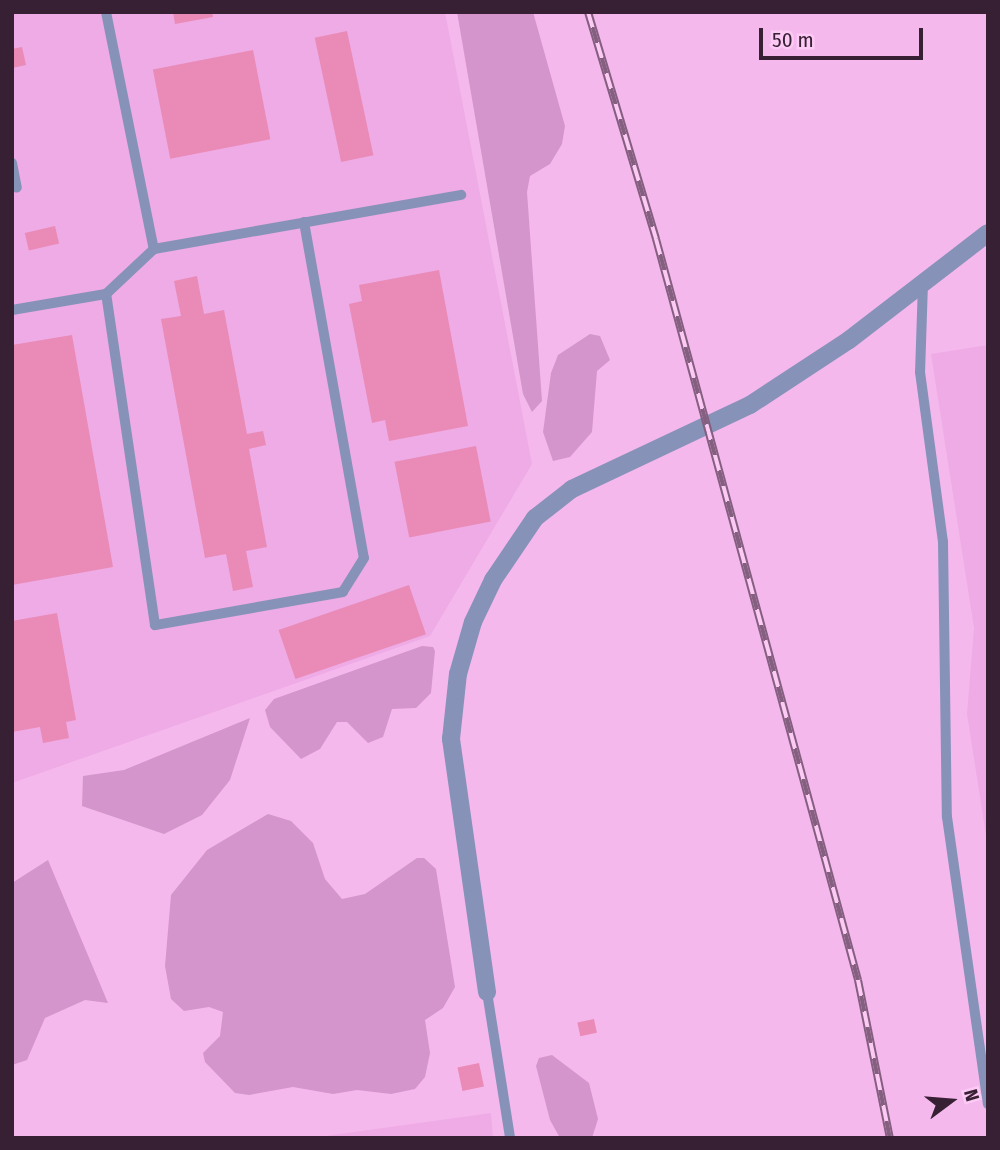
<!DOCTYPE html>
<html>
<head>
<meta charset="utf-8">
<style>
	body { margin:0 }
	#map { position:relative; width:1000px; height:1150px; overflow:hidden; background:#f5b8ed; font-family:"Fira Sans Condensed",sans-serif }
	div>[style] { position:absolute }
	.built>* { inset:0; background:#eeabe5 }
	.green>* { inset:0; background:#d395cb }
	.building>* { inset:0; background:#ea8ab7; transform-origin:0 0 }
	.lane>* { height:10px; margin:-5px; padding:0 5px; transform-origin:5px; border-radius:5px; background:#8792b8 }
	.street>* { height:18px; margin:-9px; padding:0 9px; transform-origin:9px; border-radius:9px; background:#8792b8 }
	.rail>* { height:8px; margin-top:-4px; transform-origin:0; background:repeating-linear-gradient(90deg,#fccaf4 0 16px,#855f80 0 32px); box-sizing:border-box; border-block:2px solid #855f80 }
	span { translate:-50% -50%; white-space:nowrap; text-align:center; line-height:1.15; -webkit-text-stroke:7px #fccaf4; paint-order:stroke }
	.frame { position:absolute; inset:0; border:14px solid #372034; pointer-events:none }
	.north { position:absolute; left:916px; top:1066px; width:70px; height:70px; -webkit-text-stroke:5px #fccaf4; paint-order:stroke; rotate:74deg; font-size:19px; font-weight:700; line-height:28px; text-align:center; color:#372034 }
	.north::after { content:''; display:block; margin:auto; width:24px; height:32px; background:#372034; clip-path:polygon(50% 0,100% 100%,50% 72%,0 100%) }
	.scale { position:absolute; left:759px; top:28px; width:164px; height:32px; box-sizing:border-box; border:4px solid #372034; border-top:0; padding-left:9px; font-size:21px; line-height:24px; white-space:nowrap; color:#372034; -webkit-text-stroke:5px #fccaf4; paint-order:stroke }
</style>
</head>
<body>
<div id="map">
	<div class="built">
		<i style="clip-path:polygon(12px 12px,445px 12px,532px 464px,430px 636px,12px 783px)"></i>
		<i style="clip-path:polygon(988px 345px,988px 848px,967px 714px,974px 628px,931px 354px)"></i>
		<i style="clip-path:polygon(491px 1113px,493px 1138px,311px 1138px)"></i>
	</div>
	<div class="green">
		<i style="clip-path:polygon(457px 12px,533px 12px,565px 126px,562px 144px,550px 164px,530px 176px,527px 192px,542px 401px,532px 412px,523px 394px)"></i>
		<i style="clip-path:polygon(590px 334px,600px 336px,610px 360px,597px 371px,592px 432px,570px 457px,553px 461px,543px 432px,551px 373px,558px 355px)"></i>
		<i style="clip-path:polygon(422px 646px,433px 647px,435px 651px,431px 693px,416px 708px,392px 709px,383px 737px,368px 743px,347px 722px,337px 722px,320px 749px,301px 759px,270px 727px,265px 710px,274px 699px)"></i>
		<i style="clip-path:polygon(250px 718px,230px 780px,202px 815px,164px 834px,82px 806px,83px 776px,124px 770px)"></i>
		<i style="clip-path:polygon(268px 814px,291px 821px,313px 843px,325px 879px,342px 899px,365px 894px,417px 858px,424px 858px,436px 869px,455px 987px,443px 1008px,425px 1020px,430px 1053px,425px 1077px,415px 1089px,391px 1094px,357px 1090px,333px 1094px,293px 1087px,249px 1095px,235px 1093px,205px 1062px,203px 1053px,220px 1036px,223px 1012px,209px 1007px,184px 1011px,171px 999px,165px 966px,171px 895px,207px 850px)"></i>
		<i style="clip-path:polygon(48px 860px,108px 1003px,85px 1000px,45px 1018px,27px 1060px,12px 1065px,12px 883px)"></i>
		<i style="clip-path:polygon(552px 1055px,589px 1083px,598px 1119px,592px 1138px,560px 1138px,550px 1120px,536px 1066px,539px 1058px)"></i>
	</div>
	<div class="building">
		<i style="clip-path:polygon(173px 12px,212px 12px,213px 17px,175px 24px)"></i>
		<i style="left:347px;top:31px;width:127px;height:33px;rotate:78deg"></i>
		<i style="clip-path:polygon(22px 47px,26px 65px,12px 68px,12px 49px)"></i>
		<i style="left:253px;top:50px;width:91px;height:102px;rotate:79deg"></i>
		<i style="left:55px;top:226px;width:18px;height:31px;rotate:77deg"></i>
		<i style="clip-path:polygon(439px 270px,468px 426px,389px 441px,385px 420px,372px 423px,349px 304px,362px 301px,359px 285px)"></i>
		<i style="clip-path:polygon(197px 276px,204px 314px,224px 310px,247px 434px,263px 431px,266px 445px,249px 449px,267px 547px,246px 551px,253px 587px,233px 591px,226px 554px,205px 558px,161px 319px,181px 316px,174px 281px)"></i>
		<i style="clip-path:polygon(72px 335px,113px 567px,12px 585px,12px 345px)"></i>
		<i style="left:476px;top:446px;width:77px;height:83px;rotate:79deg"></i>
		<i style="left:409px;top:585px;width:52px;height:138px;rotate:71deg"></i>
		<i style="clip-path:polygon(57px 613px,76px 720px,66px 722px,69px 738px,43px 743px,40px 727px,12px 732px,12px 621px)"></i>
		<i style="left:594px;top:1019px;width:14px;height:17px;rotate:78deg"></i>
		<i style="left:479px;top:1063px;width:24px;height:22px;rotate:78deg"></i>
	</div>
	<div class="lane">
		<i style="left:106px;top:12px;width:242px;rotate:78.6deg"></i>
		<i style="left:12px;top:163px;width:25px;rotate:79deg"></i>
		<i style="left:304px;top:222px;width:341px;rotate:79.9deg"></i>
		<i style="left:364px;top:558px;width:40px;rotate:122deg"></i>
		<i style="left:343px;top:592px;width:191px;rotate:170deg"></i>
		<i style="left:155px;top:625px;width:335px;rotate:-98.4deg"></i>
		<i style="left:106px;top:294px;width:66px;rotate:-43.2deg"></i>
		<i style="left:154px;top:249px;width:312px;rotate:-10deg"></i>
		<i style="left:923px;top:283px;width:89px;rotate:91.9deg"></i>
		<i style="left:920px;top:372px;width:172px;rotate:82.3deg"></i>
		<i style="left:943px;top:542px;width:275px;rotate:89.2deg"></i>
		<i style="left:947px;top:817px;width:290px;rotate:81.9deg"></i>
		<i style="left:12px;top:310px;width:95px;rotate:-9.7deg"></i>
		<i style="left:487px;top:992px;width:148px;rotate:81deg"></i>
	</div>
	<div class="street">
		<i style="left:487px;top:992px;width:256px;rotate:-98.1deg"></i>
		<i style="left:451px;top:739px;width:65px;rotate:-83.9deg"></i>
		<i style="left:458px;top:674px;width:54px;rotate:-73.9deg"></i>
		<i style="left:473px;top:622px;width:47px;rotate:-64.5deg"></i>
		<i style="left:493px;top:580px;width:75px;rotate:-55.9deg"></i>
		<i style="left:535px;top:518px;width:47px;rotate:-38.1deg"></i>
		<i style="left:572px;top:489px;width:197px;rotate:-25.3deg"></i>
		<i style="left:750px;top:405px;width:118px;rotate:-33.3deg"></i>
		<i style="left:849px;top:340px;width:175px;rotate:-37.6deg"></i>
	</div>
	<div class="rail">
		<i style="left:588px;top:12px;width:237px;rotate:73.3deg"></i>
		<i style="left:656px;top:239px;width:768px;rotate:74.75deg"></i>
		<i style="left:858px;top:980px;width:161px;rotate:78.6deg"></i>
	</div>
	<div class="frame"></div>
	<div class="north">N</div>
	<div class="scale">50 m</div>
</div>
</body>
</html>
